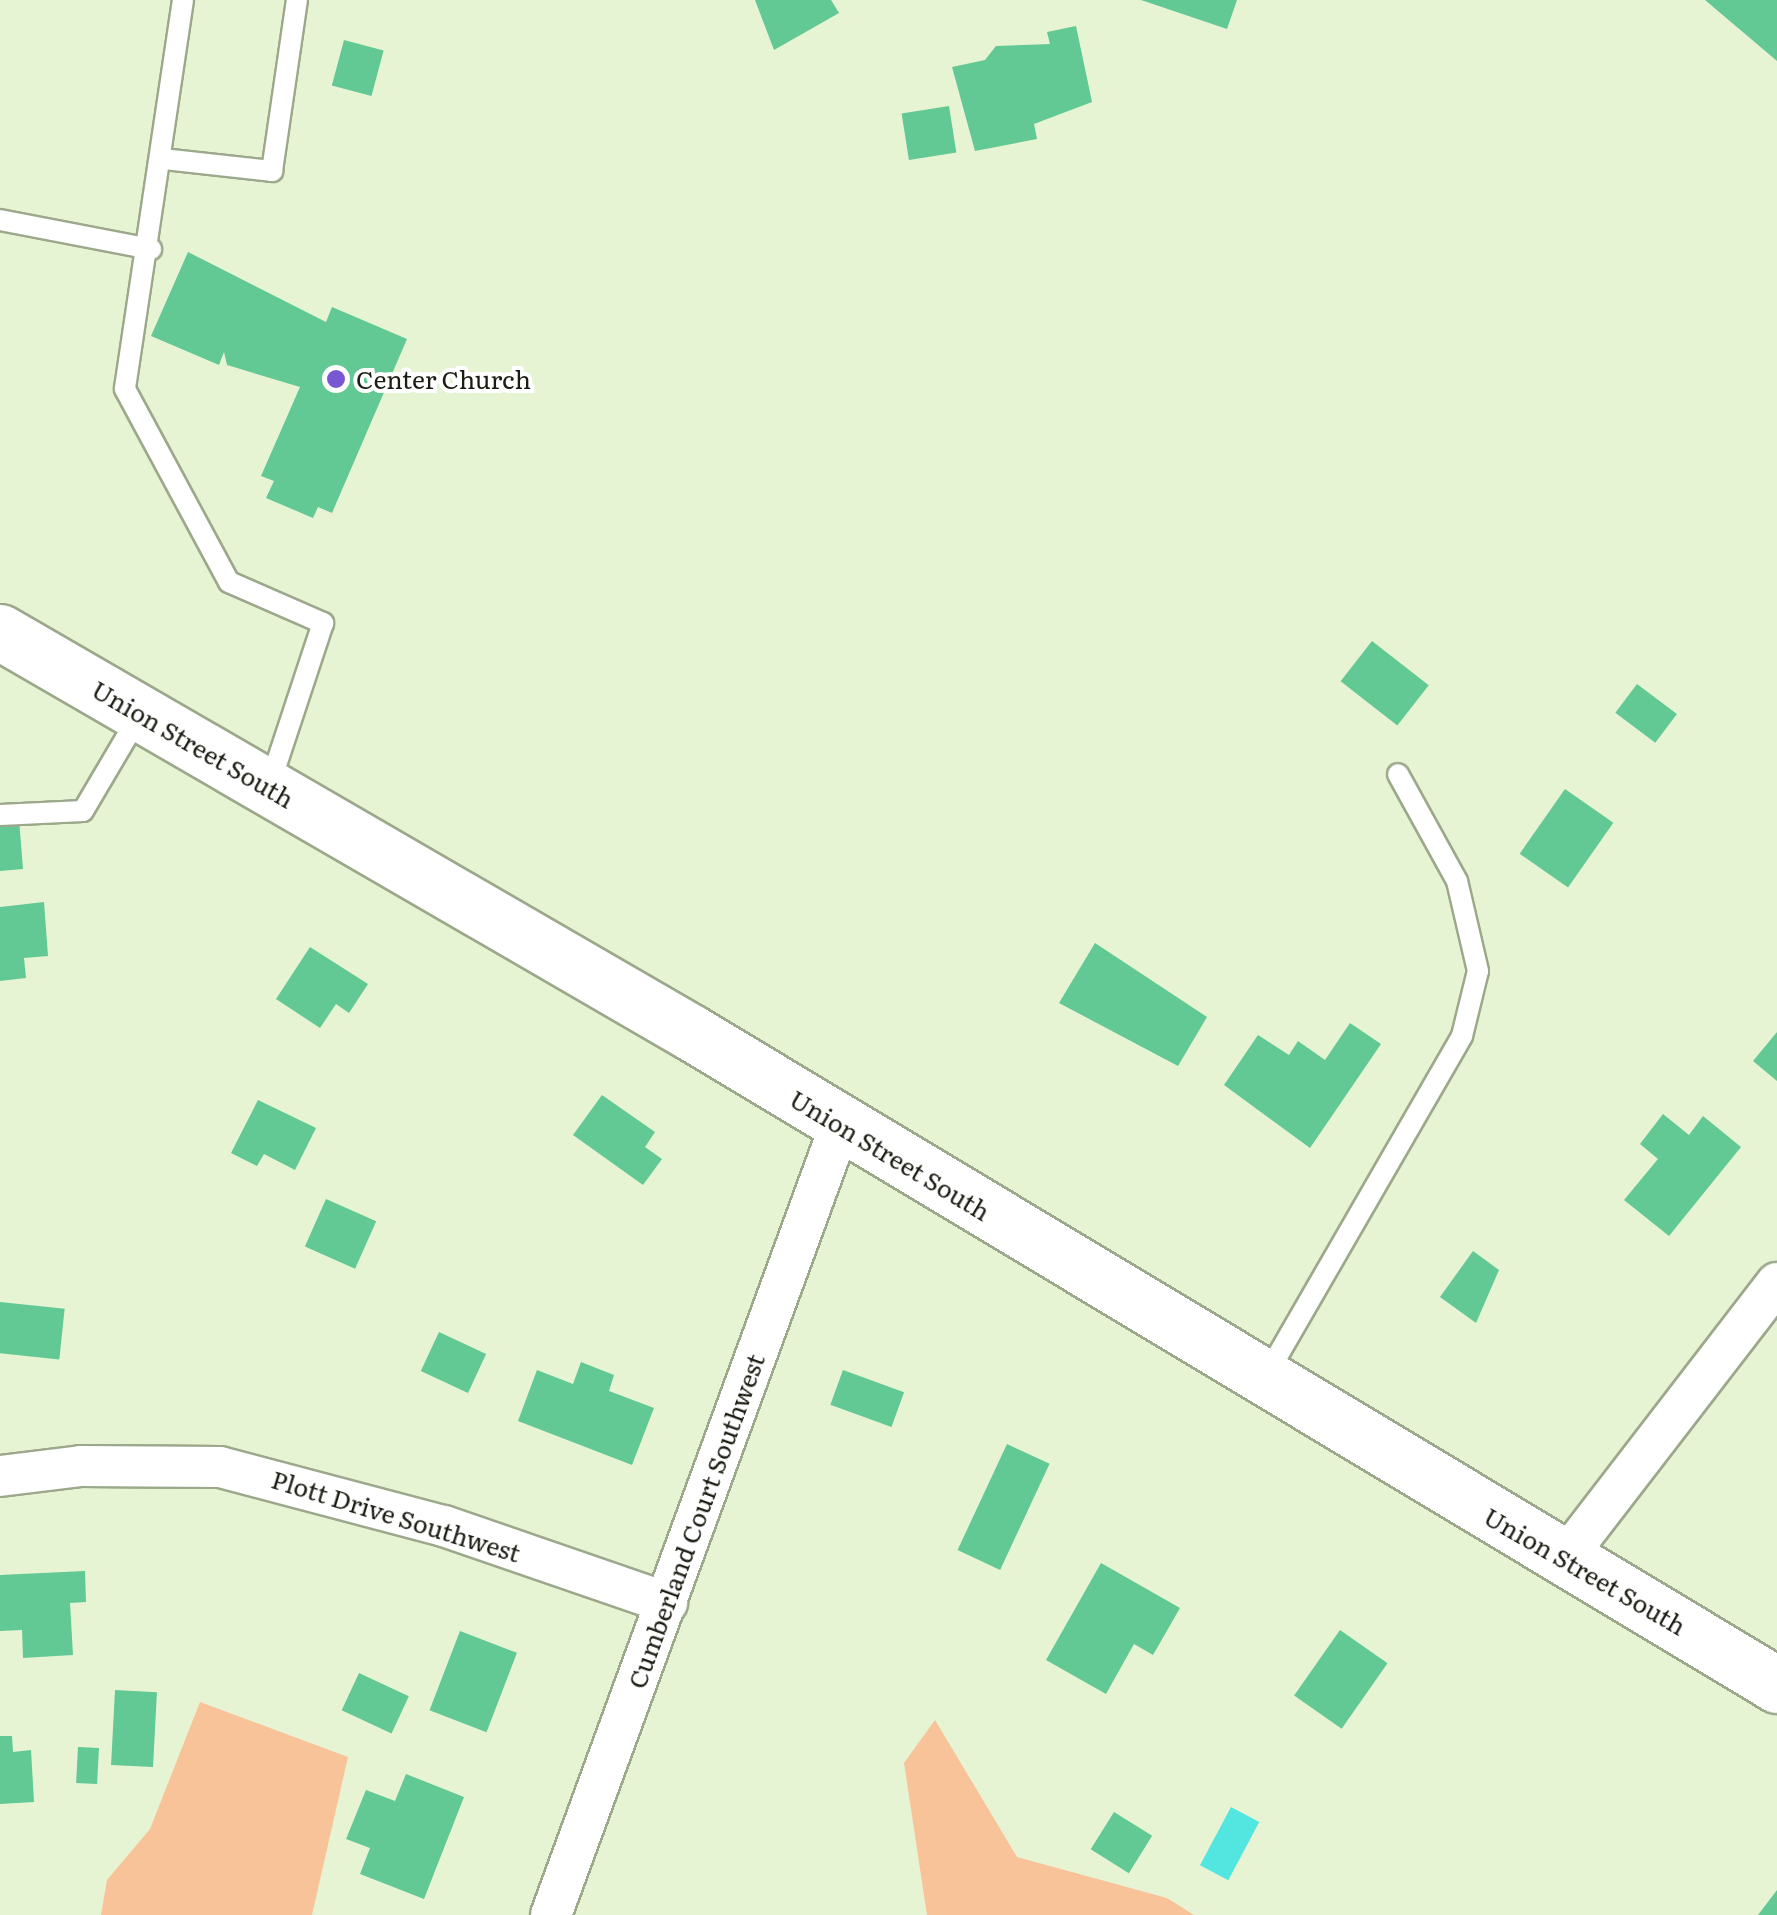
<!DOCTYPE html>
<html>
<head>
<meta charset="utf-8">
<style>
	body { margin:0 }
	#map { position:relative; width:1777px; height:1915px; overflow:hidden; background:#e7f4d4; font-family:Literata,serif }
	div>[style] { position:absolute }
	.green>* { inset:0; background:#f8c399 }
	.water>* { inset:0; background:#53e5e0; transform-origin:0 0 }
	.building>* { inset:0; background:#62c894; transform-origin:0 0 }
	.roads { filter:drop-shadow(2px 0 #9ca88b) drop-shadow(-2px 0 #9ca88b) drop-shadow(0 2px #9ca88b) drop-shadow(0 -2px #9ca88b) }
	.service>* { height:20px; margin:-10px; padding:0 10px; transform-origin:10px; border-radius:10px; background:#fff }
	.minor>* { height:40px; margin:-20px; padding:0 20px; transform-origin:20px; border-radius:20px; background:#fff }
	.primary>* { height:55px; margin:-27.5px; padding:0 27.5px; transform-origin:27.5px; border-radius:27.5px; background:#fff }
	.dots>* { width:28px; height:28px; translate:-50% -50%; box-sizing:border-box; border:5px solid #fff; border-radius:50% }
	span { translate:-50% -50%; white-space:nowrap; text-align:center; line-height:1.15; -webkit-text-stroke:8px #fff; paint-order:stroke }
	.poi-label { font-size:25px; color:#191d12 }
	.left { translate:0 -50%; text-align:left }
	.street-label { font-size:25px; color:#191d12 }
</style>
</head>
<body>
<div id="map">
	<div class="green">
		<i style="clip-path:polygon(200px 1702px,348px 1757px,312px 1915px,101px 1915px,107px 1880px,150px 1829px)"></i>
		<i style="clip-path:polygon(935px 1720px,1017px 1857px,1167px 1898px,1194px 1915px,927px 1915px,904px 1763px)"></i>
	</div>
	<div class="water">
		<i style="left:1231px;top:1807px;width:32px;height:66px;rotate:28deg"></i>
	</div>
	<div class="building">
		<i style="clip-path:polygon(755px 0,831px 0,839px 13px,774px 50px)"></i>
		<i style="clip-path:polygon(1141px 0,1237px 0,1227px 29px)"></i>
		<i style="clip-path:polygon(1705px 0,1777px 0,1777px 61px)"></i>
		<i style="clip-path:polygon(1076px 26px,1092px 102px,1034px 124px,1037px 139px,975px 151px,952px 67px,985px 60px,996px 46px,1050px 44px,1047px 32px)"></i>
		<i style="left:344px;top:40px;width:41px;height:47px;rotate:15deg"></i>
		<i style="left:949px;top:106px;width:47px;height:48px;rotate:81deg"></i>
		<i style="clip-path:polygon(188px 252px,326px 322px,332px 307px,407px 339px,332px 513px,318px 507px,313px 518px,266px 498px,274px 481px,261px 476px,300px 387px,227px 365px,224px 352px,219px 365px,151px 336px)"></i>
		<i style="left:1372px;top:641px;width:72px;height:51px;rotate:38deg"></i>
		<i style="left:1637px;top:684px;width:50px;height:36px;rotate:37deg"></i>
		<i style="left:1565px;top:789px;width:59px;height:79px;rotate:35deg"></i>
		<i style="clip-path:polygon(19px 819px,23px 869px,0 871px,0 821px)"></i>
		<i style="clip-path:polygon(44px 902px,48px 956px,24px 958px,26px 978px,0 981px,0 907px)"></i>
		<i style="clip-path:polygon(1095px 943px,1207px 1017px,1178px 1066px,1059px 1003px)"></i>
		<i style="clip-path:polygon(310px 947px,368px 984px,349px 1013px,336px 1004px,320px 1028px,276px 999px)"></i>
		<i style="clip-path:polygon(1350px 1023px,1381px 1044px,1310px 1148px,1224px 1085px,1258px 1035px,1289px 1055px,1298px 1041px,1325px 1060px)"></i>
		<i style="clip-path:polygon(1777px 1032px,1777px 1081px,1753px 1061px)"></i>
		<i style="clip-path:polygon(602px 1095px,655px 1132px,645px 1147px,662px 1159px,643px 1185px,573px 1135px)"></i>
		<i style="clip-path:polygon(258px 1100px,316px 1128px,295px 1170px,264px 1154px,257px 1166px,231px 1153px)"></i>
		<i style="clip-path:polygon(1663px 1114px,1689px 1135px,1703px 1116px,1741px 1147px,1669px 1236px,1624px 1200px,1658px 1159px,1640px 1144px)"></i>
		<i style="left:326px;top:1199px;width:55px;height:52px;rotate:24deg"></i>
		<i style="clip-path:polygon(1473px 1251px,1499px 1270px,1476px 1323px,1440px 1297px)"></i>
		<i style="left:0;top:1302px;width:65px;height:51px;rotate:6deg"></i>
		<i style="left:439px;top:1332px;width:52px;height:43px;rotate:25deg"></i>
		<i style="clip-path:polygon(581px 1362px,614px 1375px,609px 1391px,654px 1408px,632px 1465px,518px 1421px,537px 1370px,573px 1384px)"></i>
		<i style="left:843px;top:1370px;width:65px;height:37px;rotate:20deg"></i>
		<i style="left:1007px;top:1444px;width:47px;height:117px;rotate:25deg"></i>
		<i style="clip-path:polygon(1101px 1563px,1180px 1608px,1153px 1655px,1134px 1644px,1106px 1694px,1046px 1660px)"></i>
		<i style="clip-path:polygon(85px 1571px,86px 1602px,70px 1603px,73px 1655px,23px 1658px,22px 1630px,0 1631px,0 1575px)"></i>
		<i style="left:1340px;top:1630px;width:58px;height:80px;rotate:35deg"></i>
		<i style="left:460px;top:1631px;width:61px;height:85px;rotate:21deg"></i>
		<i style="left:359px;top:1673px;width:55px;height:41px;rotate:25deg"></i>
		<i style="left:115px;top:1690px;width:42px;height:75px;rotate:3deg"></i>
		<i style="clip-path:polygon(0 1736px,12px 1736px,13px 1752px,31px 1750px,34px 1802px,0 1804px)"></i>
		<i style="left:78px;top:1747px;width:21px;height:36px;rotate:3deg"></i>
		<i style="clip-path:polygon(406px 1774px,464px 1797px,424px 1899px,360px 1874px,370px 1848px,346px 1839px,366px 1790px,395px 1801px)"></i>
		<i style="left:1114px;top:1812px;width:45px;height:44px;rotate:32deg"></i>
		<i style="clip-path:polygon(1777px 1890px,1777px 1915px,1758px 1915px)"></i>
	</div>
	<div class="roads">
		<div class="service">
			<i style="left:183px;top:0;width:393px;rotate:98.5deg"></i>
			<i style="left:125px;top:389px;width:219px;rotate:61.7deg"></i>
			<i style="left:229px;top:582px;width:103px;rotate:23.6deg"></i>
			<i style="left:323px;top:623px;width:172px;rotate:108.3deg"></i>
			<i style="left:163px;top:159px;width:110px;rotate:6.3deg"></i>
			<i style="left:272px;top:171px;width:173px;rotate:-81.7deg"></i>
			<i style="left:0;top:220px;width:154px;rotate:10.9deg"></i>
			<i style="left:0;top:815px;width:83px;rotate:-2.8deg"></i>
			<i style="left:83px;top:811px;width:110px;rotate:-59.5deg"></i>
			<i style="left:1267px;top:1374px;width:390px;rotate:-60deg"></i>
			<i style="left:1462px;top:1036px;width:67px;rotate:-76.2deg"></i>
			<i style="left:1478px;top:971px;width:92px;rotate:-103.1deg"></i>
			<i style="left:1457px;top:881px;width:122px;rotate:-118.9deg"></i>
		</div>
		<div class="minor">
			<i style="left:0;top:1476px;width:82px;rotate:-7deg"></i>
			<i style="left:81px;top:1466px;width:139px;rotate:0.4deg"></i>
			<i style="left:220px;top:1467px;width:232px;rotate:14.8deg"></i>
			<i style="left:444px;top:1526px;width:236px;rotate:19deg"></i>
			<i style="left:1565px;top:1558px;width:347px;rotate:-52.4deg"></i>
			<i style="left:551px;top:1915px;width:840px;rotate:-69.88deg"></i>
		</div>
		<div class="primary">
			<i style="left:0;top:632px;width:800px;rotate:30.09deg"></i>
			<i style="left:692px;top:1033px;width:1266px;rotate:31deg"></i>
		</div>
	</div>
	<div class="dots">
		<i style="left:336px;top:379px;background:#7858d2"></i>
	</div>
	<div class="poi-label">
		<span class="left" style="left:356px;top:379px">Center Church</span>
	</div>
	<div class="street-label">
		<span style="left:193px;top:744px;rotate:30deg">Union Street South</span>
		<span style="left:890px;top:1155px;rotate:31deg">Union Street South</span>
		<span style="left:396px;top:1516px;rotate:17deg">Plott Drive Southwest</span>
		<span style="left:696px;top:1521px;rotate:-70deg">Cumberland Court Southwest</span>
		<span style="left:1585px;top:1571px;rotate:30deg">Union Street South</span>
	</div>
</div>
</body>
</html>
